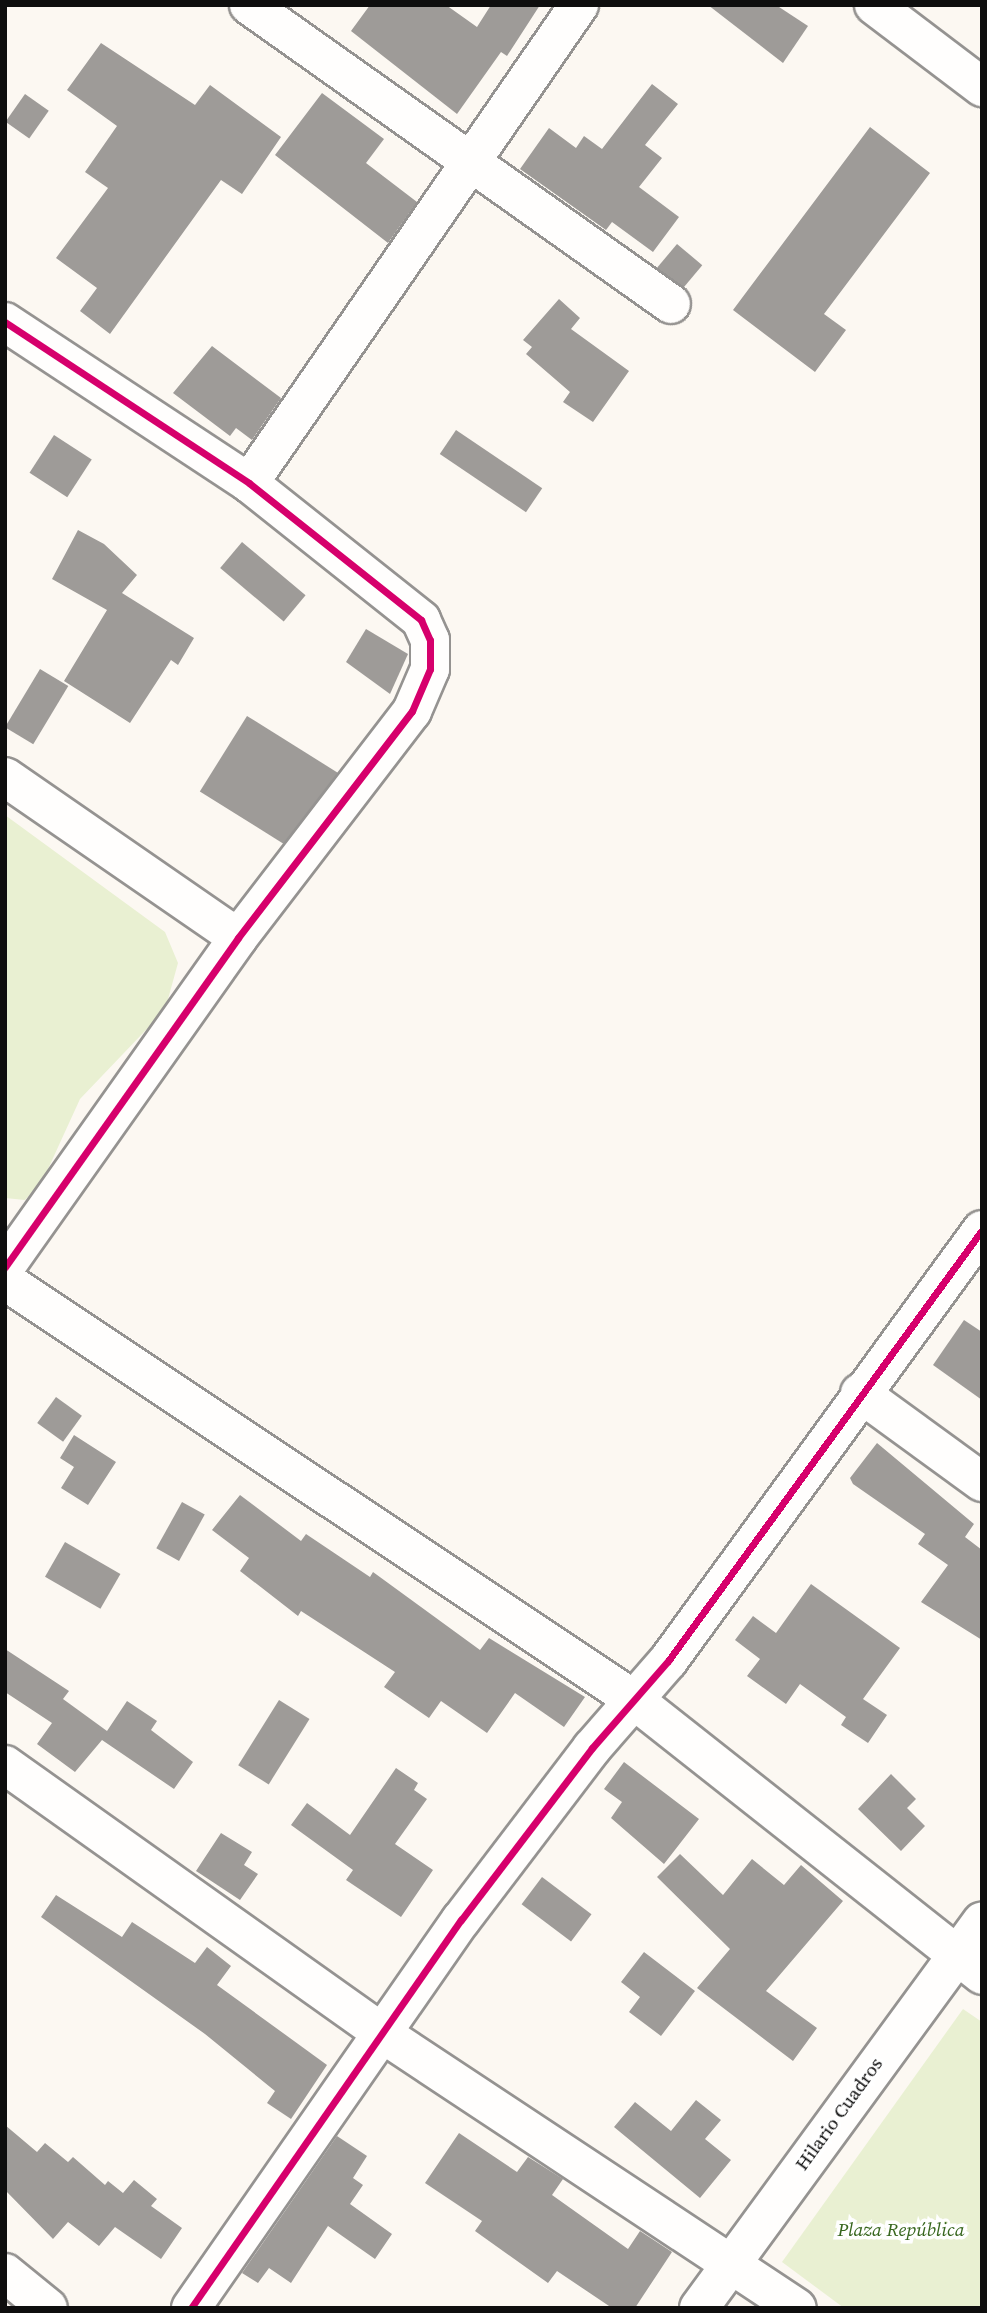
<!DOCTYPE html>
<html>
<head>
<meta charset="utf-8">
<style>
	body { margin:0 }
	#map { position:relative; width:987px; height:2313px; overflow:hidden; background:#fcf8f2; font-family:"Source Serif 4",serif }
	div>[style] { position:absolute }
	.green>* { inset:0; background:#e9f0d2 }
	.building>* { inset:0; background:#9e9b98; transform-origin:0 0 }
	.roads { filter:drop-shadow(2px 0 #959391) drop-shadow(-2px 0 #959391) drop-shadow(0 2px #959391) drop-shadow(0 -2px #959391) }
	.minor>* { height:38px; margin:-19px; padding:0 19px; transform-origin:19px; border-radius:19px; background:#fffefd }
	.cycleway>* { height:7px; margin:-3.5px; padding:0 3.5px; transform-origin:3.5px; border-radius:3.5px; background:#d6006c }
	span { translate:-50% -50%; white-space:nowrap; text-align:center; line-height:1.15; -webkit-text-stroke:7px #fff; paint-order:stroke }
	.street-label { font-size:19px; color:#0e0e0e }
	.park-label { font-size:19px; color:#37661e; font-style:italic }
	.frame { position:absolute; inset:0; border:7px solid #0e0e0e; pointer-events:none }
</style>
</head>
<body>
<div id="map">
	<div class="green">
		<i style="clip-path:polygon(5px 815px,165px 932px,178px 963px,165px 1010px,80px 1099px,43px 1180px,25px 1200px,5px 1198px)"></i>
		<i style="clip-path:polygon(963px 2009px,982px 2022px,982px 2308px,844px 2308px,782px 2262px)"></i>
	</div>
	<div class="building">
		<i style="clip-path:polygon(370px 5px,446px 5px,477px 27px,491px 5px,540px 5px,507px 56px,501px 52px,457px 114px,351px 31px)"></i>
		<i style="clip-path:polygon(708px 5px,776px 5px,808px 26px,783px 63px)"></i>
		<i style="clip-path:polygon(101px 43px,195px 105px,210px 85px,281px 137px,242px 194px,221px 180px,110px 334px,80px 311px,97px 288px,56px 258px,108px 188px,85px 172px,117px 126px,67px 90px)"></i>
		<i style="clip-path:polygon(652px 84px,678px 104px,645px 145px,662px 158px,639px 187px,679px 217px,653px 252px,612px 222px,606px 230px,520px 169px,549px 128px,576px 148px,584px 136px,602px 149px)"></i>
		<i style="clip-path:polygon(322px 93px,384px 139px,366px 163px,417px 202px,388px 243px,275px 155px)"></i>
		<i style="left:25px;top:94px;width:29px;height:34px;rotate:35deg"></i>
		<i style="clip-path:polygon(870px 127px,930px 173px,824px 314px,846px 330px,815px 372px,733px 310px)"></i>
		<i style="left:677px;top:244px;width:33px;height:31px;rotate:40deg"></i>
		<i style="clip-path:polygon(559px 299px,580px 318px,571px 329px,629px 371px,593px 422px,563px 402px,570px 392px,526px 354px,532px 347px,523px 340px)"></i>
		<i style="clip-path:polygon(212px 346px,281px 398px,252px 440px,236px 428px,230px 436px,173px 393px)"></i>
		<i style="left:456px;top:430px;width:104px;height:29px;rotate:34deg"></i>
		<i style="left:54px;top:435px;width:45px;height:45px;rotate:33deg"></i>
		<i style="clip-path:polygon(78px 530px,104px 544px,137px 575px,122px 593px,194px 638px,178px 665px,171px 660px,130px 723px,64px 681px,107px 610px,52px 579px)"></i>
		<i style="left:242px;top:542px;width:83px;height:34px;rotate:40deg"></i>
		<i style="clip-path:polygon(366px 629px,408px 654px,390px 694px,346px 662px)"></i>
		<i style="left:40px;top:669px;width:33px;height:68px;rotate:31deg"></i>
		<i style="left:247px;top:716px;width:107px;height:89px;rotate:32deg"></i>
		<i style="clip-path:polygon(964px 1320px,982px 1332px,982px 1400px,933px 1365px)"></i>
		<i style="left:56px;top:1397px;width:32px;height:32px;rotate:36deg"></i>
		<i style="clip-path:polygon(74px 1435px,116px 1462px,88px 1505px,61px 1488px,74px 1467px,60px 1458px)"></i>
		<i style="clip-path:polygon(877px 1443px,974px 1524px,965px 1537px,982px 1550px,982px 1640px,921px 1602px,948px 1565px,918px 1544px,925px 1534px,853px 1484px,850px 1478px)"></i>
		<i style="clip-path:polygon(240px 1495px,301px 1541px,306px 1534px,370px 1577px,373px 1572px,480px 1650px,489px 1638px,585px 1697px,564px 1727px,515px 1693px,487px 1733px,441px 1701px,429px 1718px,384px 1687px,395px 1672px,301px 1611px,298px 1616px,240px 1571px,249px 1558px,212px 1530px)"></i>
		<i style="left:182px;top:1502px;width:26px;height:53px;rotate:29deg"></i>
		<i style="left:65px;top:1542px;width:64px;height:40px;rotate:30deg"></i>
		<i style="clip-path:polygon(811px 1584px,900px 1648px,863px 1699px,887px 1715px,868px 1743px,841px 1725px,846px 1717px,800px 1684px,786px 1704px,747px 1676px,760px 1659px,735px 1640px,753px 1616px,776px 1633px)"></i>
		<i style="clip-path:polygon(5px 1649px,69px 1691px,63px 1699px,107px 1731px,127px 1701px,157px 1721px,151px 1730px,193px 1762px,174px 1789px,102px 1740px,75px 1772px,37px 1744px,52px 1723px,5px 1692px)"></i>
		<i style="left:279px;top:1700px;width:36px;height:77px;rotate:32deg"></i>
		<i style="clip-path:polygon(624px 1762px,699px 1819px,664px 1864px,611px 1818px,622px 1802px,604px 1789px)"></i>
		<i style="clip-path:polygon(396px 1768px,418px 1783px,414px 1790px,427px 1799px,395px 1844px,433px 1870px,401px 1917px,346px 1880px,353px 1870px,291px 1825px,307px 1803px,350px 1835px)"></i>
		<i style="clip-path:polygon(891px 1774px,916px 1799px,907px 1808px,925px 1826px,901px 1851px,858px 1809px)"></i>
		<i style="clip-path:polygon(221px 1833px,252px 1852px,244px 1865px,258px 1874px,240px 1900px,196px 1871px)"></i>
		<i style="clip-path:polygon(680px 1854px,723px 1895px,752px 1859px,784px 1885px,801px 1865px,843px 1901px,766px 1991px,817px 2028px,793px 2061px,697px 1988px,730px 1949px,657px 1877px)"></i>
		<i style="left:542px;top:1877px;width:62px;height:34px;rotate:37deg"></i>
		<i style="clip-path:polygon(56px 1895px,122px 1937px,132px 1922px,195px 1963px,207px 1947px,231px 1966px,217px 1985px,327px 2065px,291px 2119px,267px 2103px,275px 2091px,205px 2034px,41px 1917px)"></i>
		<i style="clip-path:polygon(644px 1952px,695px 1991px,661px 2036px,629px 2012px,640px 1997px,621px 1982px)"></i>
		<i style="clip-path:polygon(696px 2100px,721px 2120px,705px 2139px,731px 2160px,700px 2198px,614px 2127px,635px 2102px,671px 2131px)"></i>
		<i style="clip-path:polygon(5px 2125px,37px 2152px,45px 2143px,68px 2162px,73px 2157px,105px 2185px,108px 2181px,123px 2193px,134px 2180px,157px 2199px,151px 2206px,182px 2228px,161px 2259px,115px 2227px,99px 2246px,68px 2222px,53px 2239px,5px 2190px)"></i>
		<i style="clip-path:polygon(459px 2133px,517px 2172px,528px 2157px,563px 2179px,552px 2195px,628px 2249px,640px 2231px,672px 2252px,635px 2308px,612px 2308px,557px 2271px,548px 2283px,475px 2231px,482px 2221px,425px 2183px)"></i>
		<i style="clip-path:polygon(337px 2136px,367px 2156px,353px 2178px,363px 2185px,350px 2204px,392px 2234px,375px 2259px,328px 2226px,291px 2283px,269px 2268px,258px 2283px,242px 2273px)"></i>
	</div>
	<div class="roads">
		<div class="minor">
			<i style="left:249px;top:5px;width:517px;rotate:35.32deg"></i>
			<i style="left:874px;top:5px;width:136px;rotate:37.2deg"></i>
			<i style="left:5px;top:322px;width:292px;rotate:33.4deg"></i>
			<i style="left:249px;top:483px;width:220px;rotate:38.5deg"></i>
			<i style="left:421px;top:620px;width:22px;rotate:66deg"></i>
			<i style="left:430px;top:640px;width:29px;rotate:90deg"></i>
			<i style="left:430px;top:669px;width:46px;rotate:113.2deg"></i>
			<i style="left:412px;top:711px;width:286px;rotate:127.5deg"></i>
			<i style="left:238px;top:938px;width:403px;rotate:125.3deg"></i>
			<i style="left:249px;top:483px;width:581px;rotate:-55.38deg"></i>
			<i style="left:5px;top:777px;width:283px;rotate:34.6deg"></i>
			<i style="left:5px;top:1281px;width:754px;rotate:33.65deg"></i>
			<i style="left:633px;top:1699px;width:445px;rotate:38.3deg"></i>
			<i style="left:860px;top:1393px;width:151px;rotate:36.1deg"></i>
			<i style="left:5px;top:1765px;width:464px;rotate:35.4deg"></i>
			<i style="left:383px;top:2034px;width:496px;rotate:33.5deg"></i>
			<i style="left:5px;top:2273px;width:55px;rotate:39.1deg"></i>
			<i style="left:191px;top:2308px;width:473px;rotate:-55.2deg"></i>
			<i style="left:461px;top:1920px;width:216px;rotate:-52.7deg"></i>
			<i style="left:592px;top:1748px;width:116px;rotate:-48.9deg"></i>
			<i style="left:668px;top:1661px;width:533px;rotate:-53.93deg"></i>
			<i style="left:699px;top:2308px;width:479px;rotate:-53.8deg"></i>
		</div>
	</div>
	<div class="cycleway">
		<i style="left:5px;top:322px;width:292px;rotate:33.4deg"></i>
		<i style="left:249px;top:483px;width:220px;rotate:38.5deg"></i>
		<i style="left:421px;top:620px;width:22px;rotate:66deg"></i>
		<i style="left:430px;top:640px;width:29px;rotate:90deg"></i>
		<i style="left:430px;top:669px;width:46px;rotate:113.2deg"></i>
		<i style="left:412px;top:711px;width:286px;rotate:127.5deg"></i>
		<i style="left:238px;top:938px;width:403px;rotate:125.3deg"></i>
		<i style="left:191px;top:2308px;width:473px;rotate:-55.2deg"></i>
		<i style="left:461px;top:1920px;width:216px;rotate:-52.7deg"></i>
		<i style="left:592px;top:1748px;width:116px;rotate:-48.9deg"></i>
		<i style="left:668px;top:1661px;width:533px;rotate:-53.93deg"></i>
	</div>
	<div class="street-label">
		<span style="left:839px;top:2114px;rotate:-54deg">Hilario Cuadros</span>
	</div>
	<div class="park-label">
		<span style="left:901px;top:2230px">Plaza República</span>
	</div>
	<div class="frame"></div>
</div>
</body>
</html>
